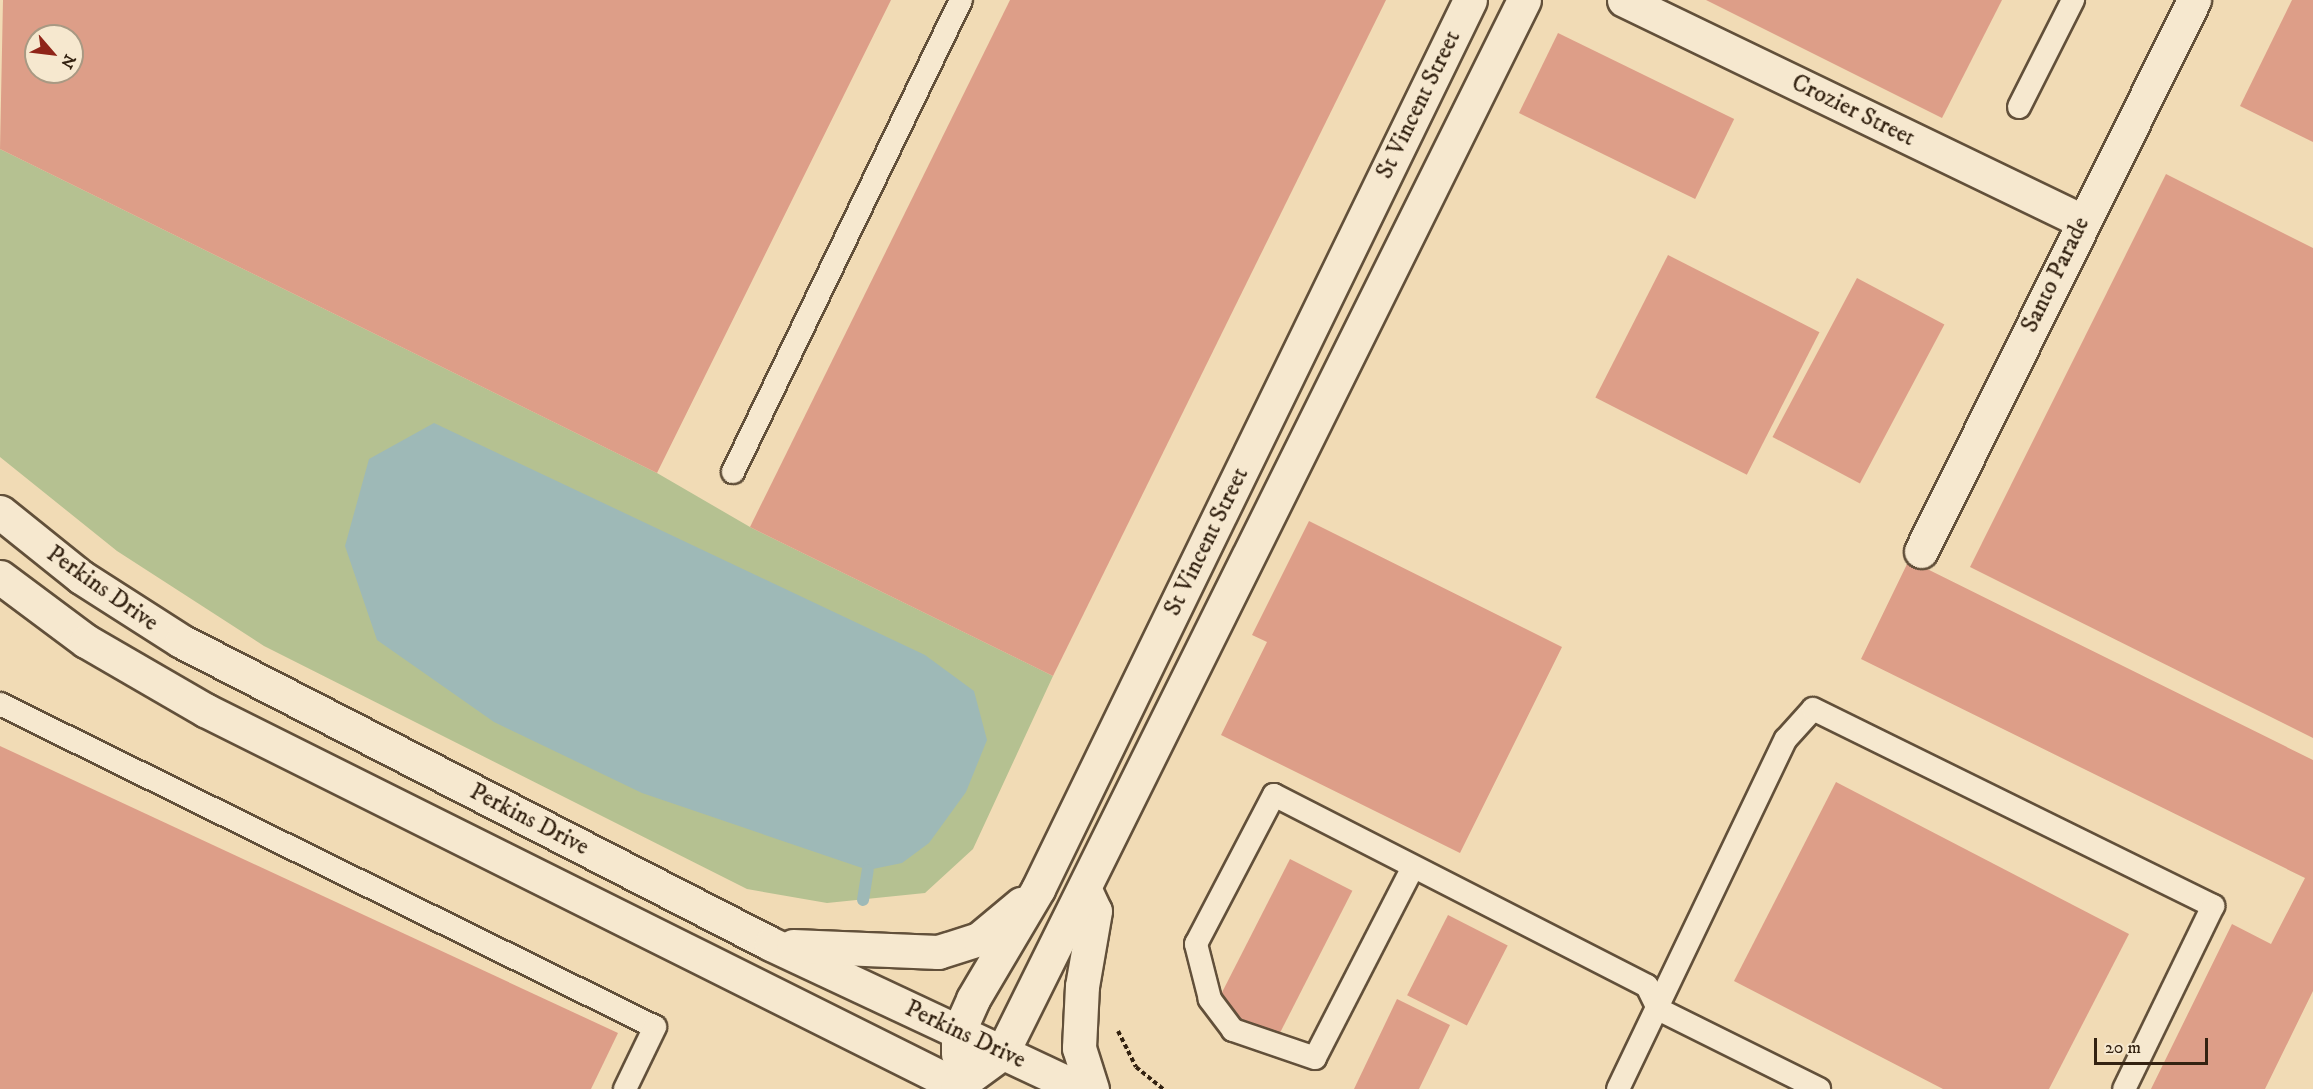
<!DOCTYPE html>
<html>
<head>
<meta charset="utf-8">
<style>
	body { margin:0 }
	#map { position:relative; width:2313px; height:1089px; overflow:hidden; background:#f1dbb5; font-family:"IM FELL DW Pica",serif }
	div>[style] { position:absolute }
	.green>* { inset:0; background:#b5c191 }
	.water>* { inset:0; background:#9eb9b7 }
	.stream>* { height:12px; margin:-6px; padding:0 6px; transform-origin:6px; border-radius:6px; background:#9eb9b7 }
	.building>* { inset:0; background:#dd9e88; transform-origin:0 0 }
	.path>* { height:4px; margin-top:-2px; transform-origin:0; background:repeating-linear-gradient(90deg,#321 0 4.5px,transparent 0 7.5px) }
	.roads { filter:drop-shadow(2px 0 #62503a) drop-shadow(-2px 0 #62503a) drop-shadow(0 2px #62503a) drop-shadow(0 -2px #62503a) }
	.lane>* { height:22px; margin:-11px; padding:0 11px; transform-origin:11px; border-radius:11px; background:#f6e8cf }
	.street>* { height:33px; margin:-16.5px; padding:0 16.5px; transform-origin:16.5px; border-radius:16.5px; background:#f6e8cf }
	.secondary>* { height:33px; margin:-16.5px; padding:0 16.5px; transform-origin:16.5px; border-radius:16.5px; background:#f6e8cf }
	span { translate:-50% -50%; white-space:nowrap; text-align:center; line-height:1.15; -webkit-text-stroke:6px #f6e8cf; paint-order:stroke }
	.street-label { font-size:24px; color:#321 }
	.north { position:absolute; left:24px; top:24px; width:60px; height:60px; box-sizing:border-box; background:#f6e8cf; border:2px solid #a89983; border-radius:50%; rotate:118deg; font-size:16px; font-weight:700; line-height:24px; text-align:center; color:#321 }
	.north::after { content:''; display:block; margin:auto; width:21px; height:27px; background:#8f2418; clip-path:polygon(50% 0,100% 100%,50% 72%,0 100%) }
	.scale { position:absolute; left:2094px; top:1038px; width:114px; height:27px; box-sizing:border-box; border:3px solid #321; border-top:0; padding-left:8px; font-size:18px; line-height:21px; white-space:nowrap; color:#321; -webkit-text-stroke:4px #f6e8cf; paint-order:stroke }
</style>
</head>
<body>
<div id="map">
	<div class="green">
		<i style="clip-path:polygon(0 149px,657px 473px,750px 527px,1053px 676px,973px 849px,925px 893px,827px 903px,747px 889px,264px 646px,117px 551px,0 457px)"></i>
	</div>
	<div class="water">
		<i style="clip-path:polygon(434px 423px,925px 655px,974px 691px,987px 740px,966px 792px,929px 843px,902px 863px,868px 870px,642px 793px,494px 722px,377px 640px,345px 546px,369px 459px)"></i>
	</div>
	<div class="stream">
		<i style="left:863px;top:900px;width:30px;rotate:-81deg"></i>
	</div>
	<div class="building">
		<i style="clip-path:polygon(evenodd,3px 0,891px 0,657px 473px,0 149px,3px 0,36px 36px,72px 36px,72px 72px,36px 72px,36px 36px)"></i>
		<i style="clip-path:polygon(1010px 0,1386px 0,1053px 676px,750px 527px)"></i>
		<i style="clip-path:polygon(1706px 0,2002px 0,1942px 118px)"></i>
		<i style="clip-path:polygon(2292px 0,2313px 0,2313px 142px,2240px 106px)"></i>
		<i style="left:1558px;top:33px;width:196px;height:89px;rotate:26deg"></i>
		<i style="clip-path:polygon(2166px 174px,2313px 248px,2313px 738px,1970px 567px)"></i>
		<i style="left:1668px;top:255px;width:170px;height:160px;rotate:27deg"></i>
		<i style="left:1857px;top:278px;width:99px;height:180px;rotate:28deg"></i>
		<i style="clip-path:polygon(1309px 521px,1562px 647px,1460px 853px,1221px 735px,1267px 642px,1252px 635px)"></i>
		<i style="clip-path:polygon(1909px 560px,2313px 760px,2313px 991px,2265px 1089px,2151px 1089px,2232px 924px,2271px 944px,2305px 878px,1861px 659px)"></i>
		<i style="clip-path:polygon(0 746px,618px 1033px,591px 1089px,0 1089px)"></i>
		<i style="clip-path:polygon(1836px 782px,2129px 934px,2049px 1089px,1943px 1089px,1734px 981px)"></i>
		<i style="left:1290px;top:859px;width:70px;height:167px;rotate:27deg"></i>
		<i style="left:1448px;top:915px;width:67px;height:90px;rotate:27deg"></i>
		<i style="clip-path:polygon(1397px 999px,1450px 1025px,1419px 1089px,1354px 1089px)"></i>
	</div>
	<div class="path">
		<i style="left:1118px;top:1031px;width:40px;rotate:63.4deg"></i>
		<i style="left:1136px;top:1067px;width:35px;rotate:39deg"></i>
	</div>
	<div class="roads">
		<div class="lane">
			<i style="left:2019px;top:107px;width:120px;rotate:-63.2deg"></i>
			<i style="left:733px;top:472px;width:524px;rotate:-64.22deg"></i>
			<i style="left:0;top:704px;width:730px;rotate:26.25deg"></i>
			<i style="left:655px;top:1027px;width:69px;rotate:115.8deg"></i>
			<i style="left:1412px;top:869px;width:212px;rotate:117.2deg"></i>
			<i style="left:1315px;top:1058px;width:87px;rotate:-161.1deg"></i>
			<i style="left:1233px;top:1030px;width:39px;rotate:-127deg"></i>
			<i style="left:1210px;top:999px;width:57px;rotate:-104.3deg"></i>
			<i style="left:1196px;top:944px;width:168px;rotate:-62.4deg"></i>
			<i style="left:1274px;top:795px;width:419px;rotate:27.1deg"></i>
			<i style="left:1647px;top:986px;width:25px;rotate:64deg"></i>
			<i style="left:1658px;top:1009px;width:180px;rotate:26.4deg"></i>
			<i style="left:1618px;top:1089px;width:388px;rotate:-64.4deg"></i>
			<i style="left:1786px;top:739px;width:40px;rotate:-48deg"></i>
			<i style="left:1813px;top:709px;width:446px;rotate:26.2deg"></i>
			<i style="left:2213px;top:906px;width:203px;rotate:115.9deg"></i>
		</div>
		<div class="street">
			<i style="left:1624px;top:0;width:509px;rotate:25.76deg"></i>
			<i style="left:1921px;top:551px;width:615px;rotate:-63.64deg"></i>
		</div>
		<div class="secondary">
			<i style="left:0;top:512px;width:104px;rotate:38.7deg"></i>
			<i style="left:81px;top:577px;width:119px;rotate:32.6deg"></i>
			<i style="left:181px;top:641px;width:663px;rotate:27.18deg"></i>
			<i style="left:771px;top:944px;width:342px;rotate:25.1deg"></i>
			<i style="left:0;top:577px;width:107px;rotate:36.7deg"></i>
			<i style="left:86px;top:641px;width:138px;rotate:30.1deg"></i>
			<i style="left:205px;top:710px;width:848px;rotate:26.53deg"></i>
			<i style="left:1085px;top:890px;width:23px;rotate:65deg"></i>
			<i style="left:1095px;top:911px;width:76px;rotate:99.8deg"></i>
			<i style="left:1082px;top:986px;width:62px;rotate:92.8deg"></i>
			<i style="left:1079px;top:1048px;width:43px;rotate:72.4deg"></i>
			<i style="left:793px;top:946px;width:145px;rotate:2.4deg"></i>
			<i style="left:938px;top:952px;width:43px;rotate:-17.6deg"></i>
			<i style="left:979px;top:939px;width:55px;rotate:-39.8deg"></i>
			<i style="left:958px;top:1054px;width:21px;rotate:-90deg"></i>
			<i style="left:958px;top:1033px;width:37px;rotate:-66deg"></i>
			<i style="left:973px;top:999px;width:128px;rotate:-59.4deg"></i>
			<i style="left:1038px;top:889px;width:988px;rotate:-64.08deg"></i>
			<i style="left:957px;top:1086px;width:56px;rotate:-36.3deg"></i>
			<i style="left:1002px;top:1053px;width:1175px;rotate:-63.63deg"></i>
		</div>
	</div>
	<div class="street-label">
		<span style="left:1419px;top:105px;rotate:-64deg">St Vincent Street</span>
		<span style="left:1853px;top:111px;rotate:26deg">Crozier Street</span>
		<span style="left:2056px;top:275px;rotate:-64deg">Santo Parade</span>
		<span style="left:1207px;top:542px;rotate:-64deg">St Vincent Street</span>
		<span style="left:102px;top:589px;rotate:35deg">Perkins Drive</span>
		<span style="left:529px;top:820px;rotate:27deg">Perkins Drive</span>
		<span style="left:965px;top:1035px;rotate:25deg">Perkins Drive</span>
	</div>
	<div class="north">N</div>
	<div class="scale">20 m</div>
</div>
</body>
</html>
